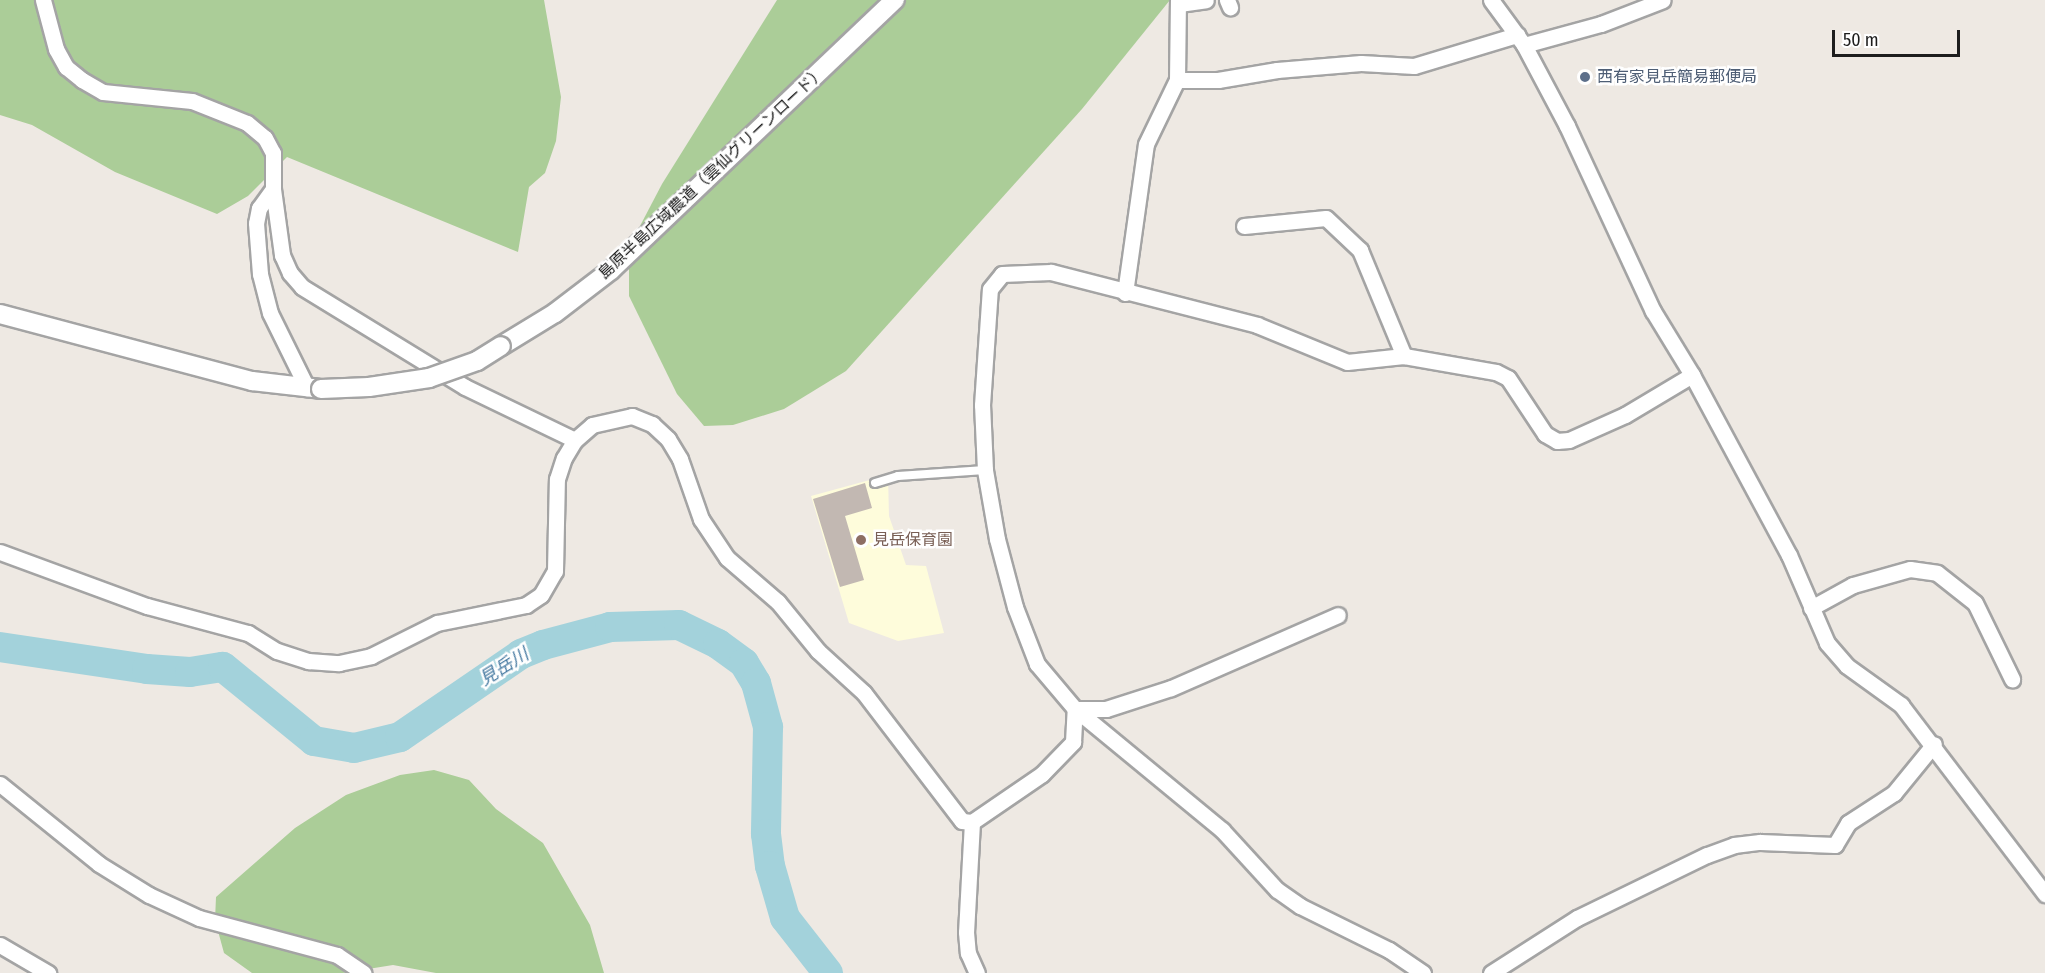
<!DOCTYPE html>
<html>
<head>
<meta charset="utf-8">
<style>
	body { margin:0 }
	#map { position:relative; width:2045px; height:973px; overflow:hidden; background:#eee9e3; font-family:"Fira Sans Condensed","Noto Sans JP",sans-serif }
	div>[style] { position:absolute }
	.education>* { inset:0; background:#fefcdb }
	.forest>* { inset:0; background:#abcd98 }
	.river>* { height:30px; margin:-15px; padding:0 15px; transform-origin:15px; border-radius:15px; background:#a3d2db }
	.building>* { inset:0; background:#c2b8b2 }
	.roads { filter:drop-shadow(2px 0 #a4a4a4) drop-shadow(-2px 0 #a4a4a4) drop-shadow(0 2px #a4a4a4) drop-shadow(0 -2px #a4a4a4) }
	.service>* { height:8px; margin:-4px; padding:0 4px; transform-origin:4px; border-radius:4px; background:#fff }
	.minor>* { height:15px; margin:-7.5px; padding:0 7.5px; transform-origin:7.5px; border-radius:7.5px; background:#fff }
	.tertiary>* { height:18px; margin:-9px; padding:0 9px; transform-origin:9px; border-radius:9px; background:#fff }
	.bridges { filter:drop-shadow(2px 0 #a4a4a4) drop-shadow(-2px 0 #a4a4a4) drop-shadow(0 2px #a4a4a4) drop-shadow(0 -2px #a4a4a4) }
	.tertiary-bridge>* { height:18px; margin:-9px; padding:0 9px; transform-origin:9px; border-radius:9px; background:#fff }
	.dots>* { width:16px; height:16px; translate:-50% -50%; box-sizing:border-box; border:3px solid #fff; border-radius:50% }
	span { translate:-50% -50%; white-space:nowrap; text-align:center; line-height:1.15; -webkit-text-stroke:5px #fff; paint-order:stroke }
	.service-label { font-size:16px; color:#4e5e75 }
	.left { translate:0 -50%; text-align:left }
	.street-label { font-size:16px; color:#1d1d1d }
	.education-label { font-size:16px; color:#785e54 }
	.water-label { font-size:18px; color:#487ba2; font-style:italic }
	.scale { position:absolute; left:1832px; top:30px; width:128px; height:27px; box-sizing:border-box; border:3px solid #1d1d1d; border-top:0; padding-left:8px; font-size:18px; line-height:21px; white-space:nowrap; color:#1d1d1d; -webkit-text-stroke:4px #fff; paint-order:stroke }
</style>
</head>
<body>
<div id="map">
	<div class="education">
		<i style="clip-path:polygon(888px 475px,889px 516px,906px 565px,926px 566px,944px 633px,898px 641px,849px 623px,811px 496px)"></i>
	</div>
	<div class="forest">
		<i style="clip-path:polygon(0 0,544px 0,561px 97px,556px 141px,545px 173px,529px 187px,518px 252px,287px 157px,248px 196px,217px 214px,115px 172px,32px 125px,0 115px)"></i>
		<i style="clip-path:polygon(777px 0,1170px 0,1082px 109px,846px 371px,784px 409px,733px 425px,704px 426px,677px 394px,629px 296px,629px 247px,662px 184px)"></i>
		<i style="clip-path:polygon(434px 770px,469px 780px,496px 809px,543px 843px,590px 925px,604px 973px,436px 973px,393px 965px,343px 973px,252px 973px,224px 953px,215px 920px,216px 897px,295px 828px,346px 795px,400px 775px)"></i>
	</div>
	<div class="river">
		<i style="left:0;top:647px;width:149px;rotate:8.5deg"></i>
		<i style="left:147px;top:669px;width:43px;rotate:4deg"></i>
		<i style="left:190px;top:672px;width:33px;rotate:-9deg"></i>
		<i style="left:223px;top:667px;width:117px;rotate:39.1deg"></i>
		<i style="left:314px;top:741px;width:41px;rotate:9.9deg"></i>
		<i style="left:354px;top:748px;width:47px;rotate:-13.4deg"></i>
		<i style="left:400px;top:737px;width:147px;rotate:-34.4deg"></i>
		<i style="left:521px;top:654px;width:24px;rotate:-22deg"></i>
		<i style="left:543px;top:645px;width:69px;rotate:-15deg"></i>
		<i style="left:610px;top:627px;width:69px;rotate:-1.7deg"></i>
		<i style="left:679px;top:625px;width:43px;rotate:26deg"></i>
		<i style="left:718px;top:644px;width:32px;rotate:36deg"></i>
		<i style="left:744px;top:663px;width:23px;rotate:59deg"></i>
		<i style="left:756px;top:683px;width:46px;rotate:74.7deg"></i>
		<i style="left:768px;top:727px;width:107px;rotate:91.1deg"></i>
		<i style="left:766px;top:834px;width:32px;rotate:83deg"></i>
		<i style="left:770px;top:866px;width:54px;rotate:73.9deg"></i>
		<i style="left:785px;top:918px;width:70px;rotate:52deg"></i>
	</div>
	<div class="building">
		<i style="clip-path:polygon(865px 483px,872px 508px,845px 516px,864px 580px,840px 587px,813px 499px)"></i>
	</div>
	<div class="roads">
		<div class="service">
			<i style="left:875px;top:483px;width:24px;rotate:-17deg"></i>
			<i style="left:898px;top:476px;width:87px;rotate:-3.9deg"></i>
		</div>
		<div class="minor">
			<i style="left:43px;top:0;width:51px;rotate:75.1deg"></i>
			<i style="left:56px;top:49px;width:21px;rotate:61deg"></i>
			<i style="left:66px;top:67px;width:21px;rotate:39deg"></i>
			<i style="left:82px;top:80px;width:24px;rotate:30deg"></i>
			<i style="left:103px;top:92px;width:89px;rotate:5.8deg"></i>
			<i style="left:192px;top:101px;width:59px;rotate:21.8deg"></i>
			<i style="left:247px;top:123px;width:23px;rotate:40deg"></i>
			<i style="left:265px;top:138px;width:17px;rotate:62deg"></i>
			<i style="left:273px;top:153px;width:36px;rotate:90deg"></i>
			<i style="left:273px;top:189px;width:67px;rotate:82.2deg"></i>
			<i style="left:282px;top:255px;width:20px;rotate:66deg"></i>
			<i style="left:290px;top:273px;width:18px;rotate:49deg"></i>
			<i style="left:302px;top:287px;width:191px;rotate:31.5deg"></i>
			<i style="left:465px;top:387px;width:122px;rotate:25.7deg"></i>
			<i style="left:1227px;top:0;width:8px;rotate:67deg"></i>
			<i style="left:1491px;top:0;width:56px;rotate:53.7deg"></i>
			<i style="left:1524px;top:45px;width:92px;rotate:62deg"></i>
			<i style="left:1567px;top:126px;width:204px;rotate:65.1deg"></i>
			<i style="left:1653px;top:311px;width:75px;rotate:58.6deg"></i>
			<i style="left:1692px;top:375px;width:204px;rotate:61.7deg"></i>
			<i style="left:1789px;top:555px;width:96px;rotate:66.6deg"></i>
			<i style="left:1827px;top:643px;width:30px;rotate:49deg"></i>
			<i style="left:1847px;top:666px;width:67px;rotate:35.8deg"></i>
			<i style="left:1901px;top:705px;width:238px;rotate:52.7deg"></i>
			<i style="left:1179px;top:4px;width:27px;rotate:-8deg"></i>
			<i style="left:1524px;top:45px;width:80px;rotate:-15.3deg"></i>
			<i style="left:1601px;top:24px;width:66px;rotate:-21.2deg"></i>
			<i style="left:1177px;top:80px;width:80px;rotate:-89.3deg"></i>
			<i style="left:273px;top:189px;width:24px;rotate:126deg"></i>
			<i style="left:259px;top:208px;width:15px;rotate:101deg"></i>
			<i style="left:256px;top:223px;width:51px;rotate:85.5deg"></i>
			<i style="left:260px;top:274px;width:40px;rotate:75.6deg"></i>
			<i style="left:270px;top:313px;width:84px;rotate:63.7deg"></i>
			<i style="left:1244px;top:226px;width:82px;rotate:-5.6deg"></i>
			<i style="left:1326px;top:218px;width:47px;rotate:43.3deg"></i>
			<i style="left:1360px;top:250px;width:115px;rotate:67.5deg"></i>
			<i style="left:1125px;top:293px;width:150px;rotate:-82deg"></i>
			<i style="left:1146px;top:144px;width:71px;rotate:-64.2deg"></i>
			<i style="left:1177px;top:80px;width:41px"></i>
			<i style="left:1218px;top:80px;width:60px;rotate:-9.6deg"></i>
			<i style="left:1277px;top:70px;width:84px;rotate:-4.8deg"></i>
			<i style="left:1361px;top:63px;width:53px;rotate:3.2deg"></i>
			<i style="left:1414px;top:66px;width:108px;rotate:-16.8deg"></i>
			<i style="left:0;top:552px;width:157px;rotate:20.2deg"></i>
			<i style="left:147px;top:606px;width:105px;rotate:15deg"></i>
			<i style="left:248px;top:633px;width:34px;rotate:32deg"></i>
			<i style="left:277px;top:651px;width:33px;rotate:18deg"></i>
			<i style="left:308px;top:661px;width:31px;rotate:4deg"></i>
			<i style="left:339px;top:663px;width:33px;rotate:-12deg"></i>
			<i style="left:371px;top:656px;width:74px;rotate:-26.6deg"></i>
			<i style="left:437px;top:623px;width:91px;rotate:-11.4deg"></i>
			<i style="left:526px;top:605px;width:18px;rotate:-34deg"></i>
			<i style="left:541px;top:595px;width:28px;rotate:-60deg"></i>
			<i style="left:555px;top:571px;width:92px;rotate:-88.8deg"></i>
			<i style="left:557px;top:479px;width:22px;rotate:-72deg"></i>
			<i style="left:564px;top:458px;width:21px;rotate:-59deg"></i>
			<i style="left:575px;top:440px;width:23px;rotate:-41deg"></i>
			<i style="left:592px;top:425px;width:41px;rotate:-12.7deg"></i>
			<i style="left:632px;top:416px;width:22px;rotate:22deg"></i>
			<i style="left:652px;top:424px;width:22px;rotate:43deg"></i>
			<i style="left:668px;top:439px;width:23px;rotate:59deg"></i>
			<i style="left:680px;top:459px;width:64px;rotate:70.7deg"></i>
			<i style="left:701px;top:519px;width:47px;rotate:56.3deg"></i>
			<i style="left:727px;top:558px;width:67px;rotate:40.8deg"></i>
			<i style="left:778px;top:602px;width:63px;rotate:50.8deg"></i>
			<i style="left:818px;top:651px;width:62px;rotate:42.4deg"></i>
			<i style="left:864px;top:693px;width:161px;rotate:52.6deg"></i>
			<i style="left:962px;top:821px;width:10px;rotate:6deg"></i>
			<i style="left:972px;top:822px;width:85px;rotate:-34.4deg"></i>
			<i style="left:1042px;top:774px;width:45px;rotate:-45.9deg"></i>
			<i style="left:1073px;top:742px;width:33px;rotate:-87deg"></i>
			<i style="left:1811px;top:608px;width:48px;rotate:-28.7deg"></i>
			<i style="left:1853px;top:585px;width:59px;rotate:-15.7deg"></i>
			<i style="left:1910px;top:569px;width:27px;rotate:8deg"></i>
			<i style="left:1937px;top:573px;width:48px;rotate:38.3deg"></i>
			<i style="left:1975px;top:603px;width:85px;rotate:64deg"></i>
			<i style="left:1075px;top:709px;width:31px"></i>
			<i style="left:1106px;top:709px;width:68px;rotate:-17.9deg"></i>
			<i style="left:1171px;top:688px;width:182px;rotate:-23.6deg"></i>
			<i style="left:0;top:784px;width:127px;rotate:38.9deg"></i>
			<i style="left:99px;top:864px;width:59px;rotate:31.8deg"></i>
			<i style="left:149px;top:895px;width:55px;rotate:24.7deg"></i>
			<i style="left:199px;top:918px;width:143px;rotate:15deg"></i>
			<i style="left:337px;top:955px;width:32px;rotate:34deg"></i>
			<i style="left:972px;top:822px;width:110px;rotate:93.1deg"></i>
			<i style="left:966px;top:932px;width:21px;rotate:85deg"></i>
			<i style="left:968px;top:953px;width:22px;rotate:66deg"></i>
			<i style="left:0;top:945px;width:56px;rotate:30.3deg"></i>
			<i style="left:1423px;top:973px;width:41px;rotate:-145.9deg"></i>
			<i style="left:1389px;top:950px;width:99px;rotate:-153.7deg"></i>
			<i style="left:1300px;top:906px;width:28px;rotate:-145deg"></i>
			<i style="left:1277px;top:890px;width:81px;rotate:-132.5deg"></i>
			<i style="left:1222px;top:830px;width:190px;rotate:-140.5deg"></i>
			<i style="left:1075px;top:709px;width:59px;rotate:-130.2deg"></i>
			<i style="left:1037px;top:664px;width:61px;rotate:-111.1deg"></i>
			<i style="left:1015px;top:607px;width:70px;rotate:-104.8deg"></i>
			<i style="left:997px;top:539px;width:70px;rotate:-99.9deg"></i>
			<i style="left:985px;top:470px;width:65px;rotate:-92.6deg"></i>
			<i style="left:982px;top:405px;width:116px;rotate:-86.1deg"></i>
			<i style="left:990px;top:289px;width:19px;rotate:-51deg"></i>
			<i style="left:1002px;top:274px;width:49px;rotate:-2.3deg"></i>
			<i style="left:1051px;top:272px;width:213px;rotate:14.4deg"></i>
			<i style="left:1257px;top:325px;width:97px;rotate:22.3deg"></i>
			<i style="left:1347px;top:362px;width:57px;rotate:-6deg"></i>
			<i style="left:1404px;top:356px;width:93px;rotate:9.9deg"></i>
			<i style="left:1496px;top:372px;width:13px;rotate:27deg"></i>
			<i style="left:1508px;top:378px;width:67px;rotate:56.5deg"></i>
			<i style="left:1545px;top:434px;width:14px;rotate:30deg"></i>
			<i style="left:1557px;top:441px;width:12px;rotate:-5deg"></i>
			<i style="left:1569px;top:440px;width:61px;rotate:-24.1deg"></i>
			<i style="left:1625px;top:415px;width:78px;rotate:-30.8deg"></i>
			<i style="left:1491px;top:973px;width:102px;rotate:-32.6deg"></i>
			<i style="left:1577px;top:918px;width:144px;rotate:-25.9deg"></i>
			<i style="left:1707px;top:855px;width:29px;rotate:-20deg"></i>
			<i style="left:1734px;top:845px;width:26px;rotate:-7deg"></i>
			<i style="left:1760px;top:842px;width:75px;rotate:2.3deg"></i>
			<i style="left:1835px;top:845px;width:26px;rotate:-59deg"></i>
			<i style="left:1848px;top:823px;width:55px;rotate:-33.1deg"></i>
			<i style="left:1894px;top:793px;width:63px;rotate:-50.8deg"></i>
		</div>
		<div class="tertiary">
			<i style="left:0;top:314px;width:261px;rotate:14.9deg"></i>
			<i style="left:252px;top:381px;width:69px;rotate:6.6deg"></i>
			<i style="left:501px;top:346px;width:63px;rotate:-31.4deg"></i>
			<i style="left:555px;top:313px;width:71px;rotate:-37.5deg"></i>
			<i style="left:611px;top:270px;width:392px;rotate:-43.6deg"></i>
		</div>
	</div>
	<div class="bridges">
		<div class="tertiary-bridge">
			<i style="left:321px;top:389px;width:48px;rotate:-2.4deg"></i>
			<i style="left:369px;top:387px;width:61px;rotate:-8.5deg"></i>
			<i style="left:429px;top:378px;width:51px;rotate:-19.5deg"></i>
			<i style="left:477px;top:361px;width:28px;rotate:-32deg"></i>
		</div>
	</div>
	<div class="dots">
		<i style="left:1585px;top:77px;background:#5c6f8a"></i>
		<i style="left:861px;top:540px;background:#8d6e63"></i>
	</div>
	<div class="service-label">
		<span class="left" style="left:1597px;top:77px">西有家見岳簡易郵便局</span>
	</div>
	<div class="street-label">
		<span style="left:712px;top:173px;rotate:-43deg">島原半島広域農道（雲仙グリーンロード）</span>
	</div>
	<div class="education-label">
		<span class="left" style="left:873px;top:540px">見岳保育園</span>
	</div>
	<div class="water-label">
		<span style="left:504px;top:667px;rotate:-32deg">見岳川</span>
	</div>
	<div class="scale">50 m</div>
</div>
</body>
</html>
